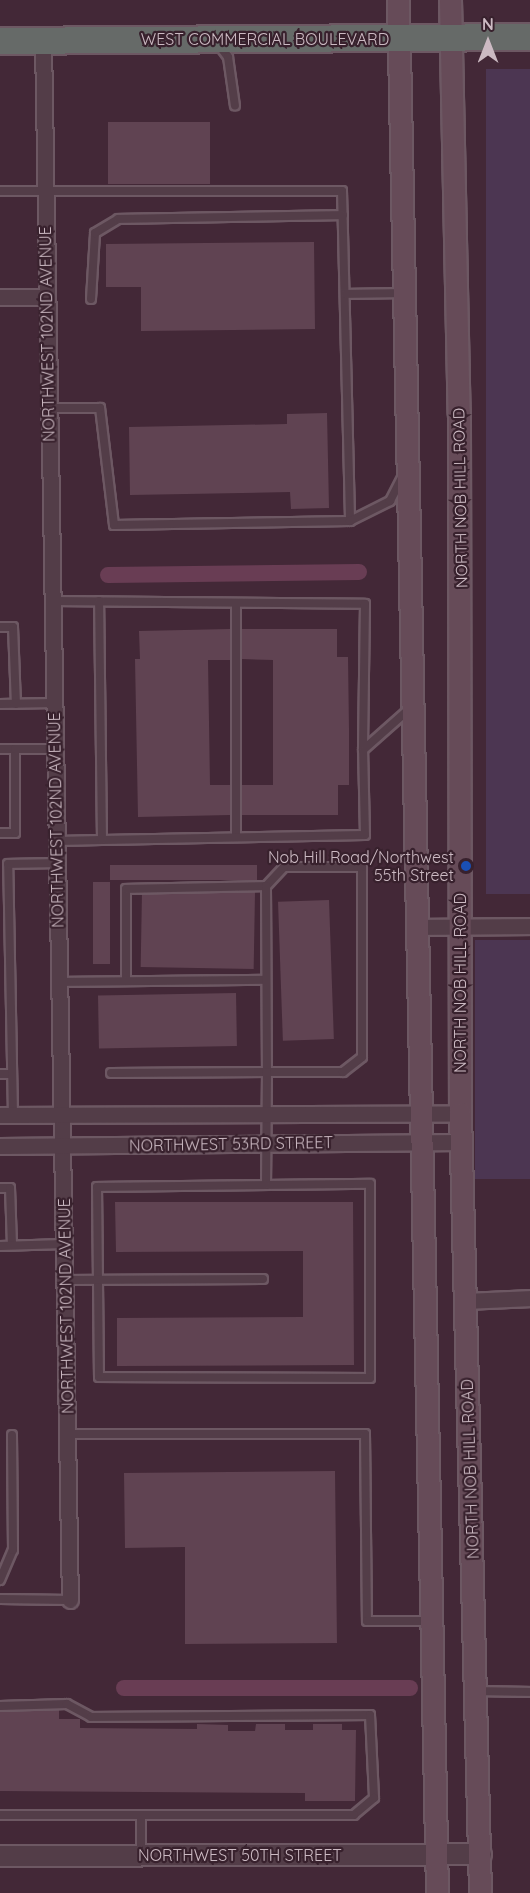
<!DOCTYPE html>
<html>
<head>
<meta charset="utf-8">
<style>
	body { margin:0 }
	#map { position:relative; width:530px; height:1893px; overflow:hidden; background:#432837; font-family:Quicksand,sans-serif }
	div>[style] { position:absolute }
	.green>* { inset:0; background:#4c3652; transform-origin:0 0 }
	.canal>* { height:16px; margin:-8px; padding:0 8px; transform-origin:8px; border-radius:8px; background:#693d54 }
	.building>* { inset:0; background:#604352; transform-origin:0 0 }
	.roads { filter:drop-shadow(2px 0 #6d5863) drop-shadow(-2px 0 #6d5863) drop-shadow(0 2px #6d5863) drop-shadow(0 -2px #6d5863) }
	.service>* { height:8px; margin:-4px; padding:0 4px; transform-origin:4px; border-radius:4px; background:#533d48 }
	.minor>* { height:15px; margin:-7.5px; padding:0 7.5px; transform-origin:7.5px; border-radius:7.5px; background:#533d48 }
	.tertiary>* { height:20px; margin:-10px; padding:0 10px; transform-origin:10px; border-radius:10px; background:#533d48 }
	.secondary>* { height:21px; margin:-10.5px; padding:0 10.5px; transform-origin:10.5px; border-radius:10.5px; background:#664b58 }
	.trunk>* { height:26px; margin:-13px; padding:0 13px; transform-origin:13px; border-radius:13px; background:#666a68 }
	.dots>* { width:16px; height:16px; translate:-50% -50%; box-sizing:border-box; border:3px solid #38212d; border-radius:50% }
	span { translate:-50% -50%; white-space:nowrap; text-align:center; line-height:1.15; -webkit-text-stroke:4.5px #38212d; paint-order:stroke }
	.street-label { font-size:16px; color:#ccbac3 }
	.poi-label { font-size:16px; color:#ccbac3 }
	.right { translate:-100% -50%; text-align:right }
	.north { position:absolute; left:458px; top:12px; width:60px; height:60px; -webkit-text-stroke:4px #38212d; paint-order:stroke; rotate:0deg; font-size:16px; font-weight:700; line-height:24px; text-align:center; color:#ccbac3 }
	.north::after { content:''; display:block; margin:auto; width:21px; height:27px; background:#ccbac3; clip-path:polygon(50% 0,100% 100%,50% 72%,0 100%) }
</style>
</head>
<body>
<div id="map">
	<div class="green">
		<i style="left:530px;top:69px;width:825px;height:44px;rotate:90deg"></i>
		<i style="left:530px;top:940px;width:239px;height:55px;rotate:90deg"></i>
	</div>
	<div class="canal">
		<i style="left:108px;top:575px;width:251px;rotate:-0.7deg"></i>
		<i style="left:124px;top:1688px;width:286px"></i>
	</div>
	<div class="building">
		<i style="left:108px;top:122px;width:102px;height:62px"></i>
		<i style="clip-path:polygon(314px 242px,315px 329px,141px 331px,141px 287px,106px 287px,106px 244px)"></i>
		<i style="clip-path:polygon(327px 413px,329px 508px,291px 509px,290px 492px,130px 495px,129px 427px,287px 424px,287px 414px)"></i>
		<i style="clip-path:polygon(230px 629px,230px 660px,208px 660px,210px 785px,230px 785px,230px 815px,138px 817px,135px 659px,140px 659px,139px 631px)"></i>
		<i style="clip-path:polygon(242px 629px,337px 629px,337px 657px,348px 657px,349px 730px,349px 785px,338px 785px,338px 815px,242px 815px,242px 785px,273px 785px,273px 660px,242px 659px)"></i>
		<i style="left:257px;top:865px;width:15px;height:147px;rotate:90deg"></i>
		<i style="left:93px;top:882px;width:17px;height:82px"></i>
		<i style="left:255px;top:892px;width:77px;height:113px;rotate:91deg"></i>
		<i style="left:329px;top:900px;width:139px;height:51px;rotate:88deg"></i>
		<i style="left:236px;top:993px;width:53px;height:138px;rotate:89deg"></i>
		<i style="clip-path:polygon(115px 1202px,353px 1202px,354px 1365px,117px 1366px,117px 1318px,303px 1317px,303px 1251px,116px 1252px)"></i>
		<i style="clip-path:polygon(335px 1471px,337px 1643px,185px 1644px,185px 1547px,125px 1548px,124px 1473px)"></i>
		<i style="clip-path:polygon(59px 1710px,59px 1719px,80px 1719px,80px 1728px,197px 1729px,197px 1724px,228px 1725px,228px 1731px,255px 1731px,256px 1724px,285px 1724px,285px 1730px,313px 1730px,313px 1724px,342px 1724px,342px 1730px,356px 1730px,355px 1801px,305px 1801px,305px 1793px,0 1791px,0 1712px)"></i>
	</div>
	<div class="roads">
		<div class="service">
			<i style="left:219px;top:45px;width:15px;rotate:53deg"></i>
			<i style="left:228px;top:57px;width:49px;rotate:81.9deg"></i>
			<i style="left:0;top:191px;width:342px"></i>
			<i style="left:342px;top:191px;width:330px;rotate:88.6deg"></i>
			<i style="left:350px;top:521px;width:236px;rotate:179deg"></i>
			<i style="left:114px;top:525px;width:118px;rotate:-96.8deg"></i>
			<i style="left:100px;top:408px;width:52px;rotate:180deg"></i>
			<i style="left:345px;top:294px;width:58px;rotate:-1deg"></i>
			<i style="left:91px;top:299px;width:66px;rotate:-86.5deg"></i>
			<i style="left:95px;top:233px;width:27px;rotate:-31deg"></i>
			<i style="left:118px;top:219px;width:225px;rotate:-1deg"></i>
			<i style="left:350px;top:521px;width:45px;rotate:-26.6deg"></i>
			<i style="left:390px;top:501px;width:27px;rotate:-63deg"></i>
			<i style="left:52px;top:601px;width:313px;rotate:0.5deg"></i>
			<i style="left:365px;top:604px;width:146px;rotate:90.8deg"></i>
			<i style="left:363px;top:750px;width:60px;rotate:-41.6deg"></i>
			<i style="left:236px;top:603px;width:234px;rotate:90deg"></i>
			<i style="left:0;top:627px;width:13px"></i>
			<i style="left:13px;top:627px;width:77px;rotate:87.8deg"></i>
			<i style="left:0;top:704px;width:54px;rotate:-1.1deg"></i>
			<i style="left:0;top:749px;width:15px"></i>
			<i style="left:0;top:833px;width:15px"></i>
			<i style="left:15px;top:833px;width:84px;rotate:-90deg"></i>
			<i style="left:15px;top:749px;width:40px"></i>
			<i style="left:102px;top:840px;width:263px;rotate:-1.1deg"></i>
			<i style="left:365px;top:835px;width:85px;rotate:-91.3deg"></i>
			<i style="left:57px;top:841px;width:45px;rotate:-1.3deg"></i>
			<i style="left:102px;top:840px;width:239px;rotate:-90.7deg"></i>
			<i style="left:126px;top:981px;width:92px;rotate:-90deg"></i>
			<i style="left:126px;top:889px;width:140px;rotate:-1.2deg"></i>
			<i style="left:59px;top:982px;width:207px;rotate:-0.6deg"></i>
			<i style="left:111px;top:1073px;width:156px;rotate:-0.4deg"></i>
			<i style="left:267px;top:1072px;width:76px"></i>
			<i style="left:343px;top:1072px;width:24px;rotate:-38deg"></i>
			<i style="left:362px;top:1057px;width:190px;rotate:-90deg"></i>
			<i style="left:362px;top:867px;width:78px;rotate:180deg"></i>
			<i style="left:284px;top:867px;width:26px;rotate:133deg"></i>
			<i style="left:266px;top:886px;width:186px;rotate:89.7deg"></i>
			<i style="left:267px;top:1072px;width:113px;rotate:90.5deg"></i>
			<i style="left:266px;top:1185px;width:104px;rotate:-0.6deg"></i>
			<i style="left:370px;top:1184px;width:194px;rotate:90deg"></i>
			<i style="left:370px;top:1378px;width:271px;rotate:-179.8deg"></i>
			<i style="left:99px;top:1377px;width:190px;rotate:-90.6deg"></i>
			<i style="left:97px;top:1187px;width:169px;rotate:-0.7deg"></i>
			<i style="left:0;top:1074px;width:12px"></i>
			<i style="left:13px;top:1115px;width:251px;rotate:-91.1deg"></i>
			<i style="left:8px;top:864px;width:49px;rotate:-1.2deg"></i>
			<i style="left:0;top:1188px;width:10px"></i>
			<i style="left:10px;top:1188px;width:57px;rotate:88deg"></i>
			<i style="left:0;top:1246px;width:64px;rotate:-1.8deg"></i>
			<i style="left:65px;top:1280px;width:198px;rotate:-0.3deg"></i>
			<i style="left:69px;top:1434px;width:296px"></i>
			<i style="left:365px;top:1434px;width:187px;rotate:89.4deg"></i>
			<i style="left:367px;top:1621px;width:62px"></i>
			<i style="left:0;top:1580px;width:33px;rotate:-67deg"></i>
			<i style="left:13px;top:1550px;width:115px;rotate:-90.5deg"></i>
			<i style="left:0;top:1599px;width:70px;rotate:0.8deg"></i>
			<i style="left:476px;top:1691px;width:54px;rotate:1.1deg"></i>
			<i style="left:0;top:1706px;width:67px;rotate:-1.7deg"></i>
			<i style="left:67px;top:1704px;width:27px;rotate:28deg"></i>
			<i style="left:91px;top:1717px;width:279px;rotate:-0.4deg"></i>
			<i style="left:370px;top:1715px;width:83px;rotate:87.2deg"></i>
			<i style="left:374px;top:1798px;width:26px;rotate:140deg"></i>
			<i style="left:354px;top:1815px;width:354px;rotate:180deg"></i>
			<i style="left:141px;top:1854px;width:38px;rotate:-90deg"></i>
		</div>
		<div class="minor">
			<i style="left:43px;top:41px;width:1559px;rotate:89.01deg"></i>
			<i style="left:0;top:297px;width:46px"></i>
			<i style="left:419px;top:927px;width:111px;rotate:-0.5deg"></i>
			<i style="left:0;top:1115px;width:460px;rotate:-0.2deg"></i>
			<i style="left:0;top:1146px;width:462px;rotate:-0.5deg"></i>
			<i style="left:467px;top:1301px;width:63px;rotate:-2.7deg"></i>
		</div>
		<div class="tertiary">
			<i style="left:0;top:1856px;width:481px;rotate:-0.2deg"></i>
		</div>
		<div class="secondary">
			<i style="left:398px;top:0;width:1893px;rotate:88.82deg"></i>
			<i style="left:450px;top:0;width:414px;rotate:88.8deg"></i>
			<i style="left:459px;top:414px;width:699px;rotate:89.92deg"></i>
			<i style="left:460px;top:1113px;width:780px;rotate:88.53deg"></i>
		</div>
		<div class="trunk">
			<i style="left:0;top:41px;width:530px;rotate:-0.43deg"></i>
		</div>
	</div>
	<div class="dots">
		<i style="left:466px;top:866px;background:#1a4fb4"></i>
	</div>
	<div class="street-label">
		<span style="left:265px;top:39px">WEST COMMERCIAL BOULEVARD</span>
		<span style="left:47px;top:334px;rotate:-91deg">NORTHWEST 102ND AVENUE</span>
		<span style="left:460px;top:498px;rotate:-91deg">NORTH NOB HILL ROAD</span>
		<span style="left:56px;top:820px;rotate:-91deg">NORTHWEST 102ND AVENUE</span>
		<span style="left:460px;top:983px;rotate:-90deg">NORTH NOB HILL ROAD</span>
		<span style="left:231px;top:1144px;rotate:-1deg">NORTHWEST 53RD STREET</span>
		<span style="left:66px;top:1306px;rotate:-91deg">NORTHWEST 102ND AVENUE</span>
		<span style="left:470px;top:1469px;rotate:-92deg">NORTH NOB HILL ROAD</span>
		<span style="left:240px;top:1855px">NORTHWEST 50TH STREET</span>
	</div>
	<div class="poi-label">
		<span class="right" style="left:454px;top:866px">Nob Hill Road/Northwest<br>55th Street</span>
	</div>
	<div class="north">N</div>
</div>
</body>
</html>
